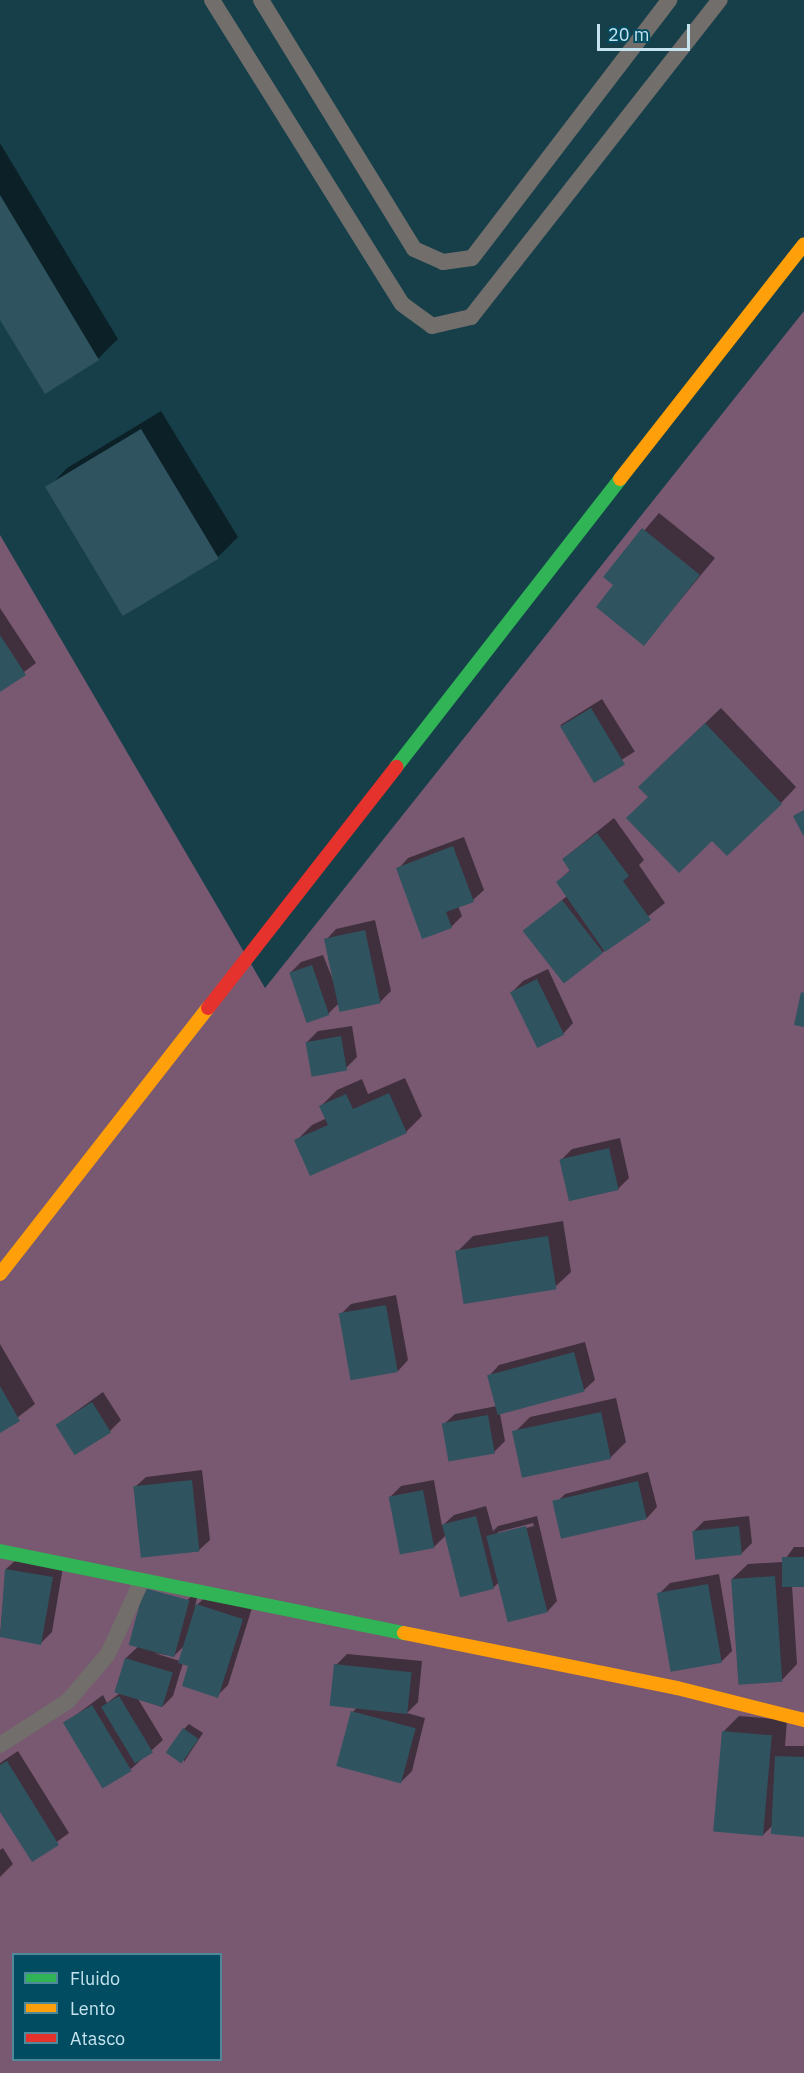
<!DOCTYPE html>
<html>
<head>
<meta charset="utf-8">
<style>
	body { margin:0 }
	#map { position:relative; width:804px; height:2073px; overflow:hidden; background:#173f4a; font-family:"IBM Plex Sans",sans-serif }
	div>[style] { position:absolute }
	.green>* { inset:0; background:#795971 }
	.shadow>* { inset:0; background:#0007; transform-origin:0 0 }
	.building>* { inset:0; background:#305360; transform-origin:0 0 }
	.lane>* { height:16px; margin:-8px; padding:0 8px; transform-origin:8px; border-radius:8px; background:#716e6b }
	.fast>* { height:14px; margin:-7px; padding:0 7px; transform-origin:7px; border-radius:7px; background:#30b455 }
	.slow>* { height:14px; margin:-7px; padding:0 7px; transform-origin:7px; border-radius:7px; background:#ff9f0a }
	.jam>* { height:14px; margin:-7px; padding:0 7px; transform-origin:7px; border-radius:7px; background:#e5322d }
	span { translate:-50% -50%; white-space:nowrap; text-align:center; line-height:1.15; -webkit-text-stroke:6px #014c60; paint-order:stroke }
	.legend { position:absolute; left:12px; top:1953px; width:210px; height:108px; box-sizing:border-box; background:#014c60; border:2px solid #4f8899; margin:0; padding:8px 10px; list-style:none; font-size:18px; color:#c5e3ef }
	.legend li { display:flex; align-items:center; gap:12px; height:30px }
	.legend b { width:30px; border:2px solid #4f8899 }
	.scale { position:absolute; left:597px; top:24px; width:93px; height:27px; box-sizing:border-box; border:3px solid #c5e3ef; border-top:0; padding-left:8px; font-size:18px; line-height:21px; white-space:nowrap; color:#c5e3ef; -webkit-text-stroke:4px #014c60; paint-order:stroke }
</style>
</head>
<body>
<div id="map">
	<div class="green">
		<i style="clip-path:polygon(evenodd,804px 311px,804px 2073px,0 2073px,0 535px,265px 988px,804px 311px,14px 1954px,220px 1954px,220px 2060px,14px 2060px,14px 1954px)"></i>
	</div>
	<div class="shadow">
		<i style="clip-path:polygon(0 143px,118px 339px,98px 359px,45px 391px,0 317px)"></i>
		<i style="clip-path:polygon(161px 411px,238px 537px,218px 557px,48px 488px,67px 468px)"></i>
		<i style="clip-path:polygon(659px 513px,715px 558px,644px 644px,615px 585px,605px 577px)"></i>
		<i style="clip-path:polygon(0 608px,36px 663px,0 690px)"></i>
		<i style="left:602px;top:699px;width:62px;height:49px;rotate:58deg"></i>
		<i style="clip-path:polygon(721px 708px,796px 787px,781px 803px,712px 839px,650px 797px,655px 771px)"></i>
		<i style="clip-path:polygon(614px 818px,644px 860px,639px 865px,665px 903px,565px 982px,525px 932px,568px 895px,558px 882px,571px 869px,563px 859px)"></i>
		<i style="clip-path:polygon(464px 837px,484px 890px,473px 900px,458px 906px,462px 916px,451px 927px,398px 869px,408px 858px)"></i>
		<i style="clip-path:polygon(375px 920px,391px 991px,380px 1002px,340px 1002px,328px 1014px,290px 973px,301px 962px,323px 955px,337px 990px,326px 940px,336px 929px)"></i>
		<i style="clip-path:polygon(548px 969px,573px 1023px,563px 1034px,512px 992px,523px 981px)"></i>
		<i style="clip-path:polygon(352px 1026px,357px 1057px,346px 1068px,307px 1042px,318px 1031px)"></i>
		<i style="clip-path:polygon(405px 1078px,422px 1116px,406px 1132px,296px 1141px,312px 1125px,327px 1118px,321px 1106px,337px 1090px,362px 1079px,368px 1094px)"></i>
		<i style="clip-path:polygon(620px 1138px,629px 1178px,618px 1189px,561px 1160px,572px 1149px)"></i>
		<i style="clip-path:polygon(563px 1221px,571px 1272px,555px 1287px,457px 1252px,473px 1236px)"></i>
		<i style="clip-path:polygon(396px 1295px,408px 1360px,398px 1371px,340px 1315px,351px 1304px)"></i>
		<i style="clip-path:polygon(585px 1342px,595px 1380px,584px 1390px,500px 1414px,505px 1441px,494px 1452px,444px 1424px,455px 1414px,497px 1406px,489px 1376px,499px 1365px)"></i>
		<i style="clip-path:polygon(0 1344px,35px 1404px,0 1431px)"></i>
		<i style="clip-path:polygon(103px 1392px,121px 1420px,110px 1431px,57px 1425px)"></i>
		<i style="clip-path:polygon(616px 1398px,626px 1442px,610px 1458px,514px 1433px,530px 1417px)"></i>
		<i style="clip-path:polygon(202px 1470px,210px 1540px,199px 1550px,135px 1487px,146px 1477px)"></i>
		<i style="clip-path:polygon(648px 1472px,657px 1507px,647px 1518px,554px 1505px,565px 1494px)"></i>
		<i style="clip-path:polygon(evenodd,434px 1480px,442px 1526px,454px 1515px,486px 1506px,493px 1531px,498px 1526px,537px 1516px,557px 1601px,547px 1612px,499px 1582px,494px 1587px,446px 1535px,434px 1547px,390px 1497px,401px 1486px,434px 1480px,533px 1523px,534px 1526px,498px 1535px,498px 1532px,533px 1523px)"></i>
		<i style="clip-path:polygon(749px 1516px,752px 1543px,741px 1554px,693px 1532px,704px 1521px)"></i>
		<i style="clip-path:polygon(794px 1547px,804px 1547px,804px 1585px,792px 1585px,797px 1664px,782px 1680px,732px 1579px,748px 1564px,783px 1562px)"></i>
		<i style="clip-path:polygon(17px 1559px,63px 1567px,52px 1632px,41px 1643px,0 1636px,6px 1569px)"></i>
		<i style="clip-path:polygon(719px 1574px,732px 1651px,721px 1662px,659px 1594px,670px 1583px)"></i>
		<i style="clip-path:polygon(evenodd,199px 1589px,195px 1607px,208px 1594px,252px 1608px,228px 1685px,217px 1696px,190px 1665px,183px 1663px,173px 1696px,162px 1707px,138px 1699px,163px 1740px,131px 1769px,65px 1723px,103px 1695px,107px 1703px,120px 1693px,115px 1691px,126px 1658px,199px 1589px,184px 1646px,180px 1661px,154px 1653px,174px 1656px,184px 1646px)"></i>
		<i style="clip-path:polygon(347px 1654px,422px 1661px,418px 1702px,407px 1713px,425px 1718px,412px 1771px,401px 1782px,353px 1712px,357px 1707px,336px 1665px)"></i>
		<i style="clip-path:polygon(739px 1716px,787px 1720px,785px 1746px,804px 1746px,804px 1835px,773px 1825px,763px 1835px,723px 1732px)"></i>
		<i style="clip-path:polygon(189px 1724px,203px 1733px,184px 1762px,184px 1729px)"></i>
		<i style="clip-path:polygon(18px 1751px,69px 1833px,32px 1860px,0 1809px,0 1763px)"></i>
		<i style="clip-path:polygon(3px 1848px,13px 1864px,0 1877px,0 1850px)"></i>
	</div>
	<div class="building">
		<i style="clip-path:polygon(0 195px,99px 360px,45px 394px,0 320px)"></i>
		<i style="left:141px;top:429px;width:151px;height:112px;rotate:59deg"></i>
		<i style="clip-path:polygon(642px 528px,700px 575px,644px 646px,596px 607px,613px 585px,603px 577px)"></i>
		<i style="clip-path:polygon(0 635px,26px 675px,0 692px)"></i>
		<i style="left:591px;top:708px;width:66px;height:36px;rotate:59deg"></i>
		<i style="clip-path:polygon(705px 723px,782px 804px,727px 856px,712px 841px,679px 873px,626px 818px,648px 797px,638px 787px)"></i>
		<i style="clip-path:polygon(804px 810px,804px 837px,793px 816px)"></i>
		<i style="clip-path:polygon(597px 833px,629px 876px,623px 881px,651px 920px,605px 952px,556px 882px,570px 871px,562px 859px)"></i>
		<i style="clip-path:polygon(453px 846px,474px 902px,446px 912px,452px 928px,422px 939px,396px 868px)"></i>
		<i style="left:562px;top:900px;width:67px;height:50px;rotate:52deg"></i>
		<i style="left:365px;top:930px;width:75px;height:42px;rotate:78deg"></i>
		<i style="left:312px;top:965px;width:53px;height:24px;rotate:71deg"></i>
		<i style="left:537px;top:979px;width:62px;height:30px;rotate:64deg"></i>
		<i style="clip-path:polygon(801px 992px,804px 993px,804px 1027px,794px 1025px)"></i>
		<i style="left:341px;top:1036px;width:35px;height:36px;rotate:80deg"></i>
		<i style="clip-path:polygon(389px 1093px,407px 1133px,310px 1176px,294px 1140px,328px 1125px,319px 1106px,346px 1094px,353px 1109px)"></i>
		<i style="left:609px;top:1148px;width:43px;height:51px;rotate:77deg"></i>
		<i style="left:548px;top:1236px;width:54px;height:94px;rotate:81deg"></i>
		<i style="left:386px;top:1305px;width:68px;height:48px;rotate:80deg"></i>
		<i style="left:574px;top:1352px;width:41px;height:90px;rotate:75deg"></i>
		<i style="clip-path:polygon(0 1386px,20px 1421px,0 1433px)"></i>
		<i style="left:92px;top:1402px;width:36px;height:43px;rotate:58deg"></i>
		<i style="left:601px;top:1412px;width:48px;height:91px;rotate:78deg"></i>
		<i style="left:488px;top:1415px;width:39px;height:47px;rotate:80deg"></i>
		<i style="left:192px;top:1480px;width:72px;height:59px;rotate:84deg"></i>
		<i style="left:638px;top:1481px;width:39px;height:88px;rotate:77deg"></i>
		<i style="left:423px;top:1490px;width:59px;height:35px;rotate:79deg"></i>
		<i style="left:476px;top:1516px;width:75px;height:35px;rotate:76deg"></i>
		<i style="left:526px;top:1526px;width:89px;height:41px;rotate:76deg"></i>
		<i style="left:739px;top:1526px;width:29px;height:47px;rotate:84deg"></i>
		<i style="left:782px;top:1557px;width:22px;height:30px"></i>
		<i style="clip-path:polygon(5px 1569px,53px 1577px,41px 1645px,0 1637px)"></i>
		<i style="left:775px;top:1576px;width:106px;height:44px;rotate:86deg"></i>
		<i style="left:708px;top:1584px;width:80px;height:52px;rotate:80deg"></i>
		<i style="left:144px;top:1588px;width:47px;height:59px;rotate:15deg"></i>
		<i style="clip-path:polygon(196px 1604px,243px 1619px,218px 1698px,182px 1686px,188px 1666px,178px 1663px)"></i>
		<i style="left:125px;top:1658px;width:50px;height:36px;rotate:17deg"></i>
		<i style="left:334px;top:1664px;width:78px;height:42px;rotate:6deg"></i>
		<i style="left:119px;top:1696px;width:66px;height:21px;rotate:59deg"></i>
		<i style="left:92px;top:1705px;width:77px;height:34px;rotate:59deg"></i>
		<i style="left:351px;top:1711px;width:67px;height:57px;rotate:15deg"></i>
		<i style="left:183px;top:1728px;width:19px;height:30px;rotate:35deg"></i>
		<i style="left:722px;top:1731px;width:50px;height:101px;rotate:5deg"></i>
		<i style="clip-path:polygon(775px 1756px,804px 1757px,804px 1837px,771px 1834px)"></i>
		<i style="clip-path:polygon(7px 1761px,59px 1845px,32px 1862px,0 1812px,0 1765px)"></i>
	</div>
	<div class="lane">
		<i style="left:212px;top:0;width:358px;rotate:58deg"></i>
		<i style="left:402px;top:304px;width:37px;rotate:36deg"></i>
		<i style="left:432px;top:326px;width:40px;rotate:-13deg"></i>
		<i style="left:471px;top:317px;width:403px;rotate:-51.9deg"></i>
		<i style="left:261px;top:0;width:292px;rotate:58.4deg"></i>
		<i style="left:414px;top:249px;width:32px;rotate:24deg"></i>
		<i style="left:443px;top:262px;width:29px;rotate:-8deg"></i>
		<i style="left:472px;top:258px;width:325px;rotate:-52.6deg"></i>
		<i style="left:0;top:1745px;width:81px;rotate:-32.9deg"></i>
		<i style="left:68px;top:1701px;width:62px;rotate:-49.6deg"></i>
		<i style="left:108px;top:1654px;width:81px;rotate:-65.3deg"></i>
	</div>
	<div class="fast">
		<i style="left:396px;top:767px;width:365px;rotate:-52.1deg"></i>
		<i style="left:0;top:1551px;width:412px;rotate:11.5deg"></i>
	</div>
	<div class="slow">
		<i style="left:620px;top:479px;width:298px;rotate:-51.9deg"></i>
		<i style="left:0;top:1274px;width:338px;rotate:-52deg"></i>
		<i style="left:404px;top:1633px;width:278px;rotate:11.4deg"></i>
		<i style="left:677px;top:1688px;width:131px;rotate:14.1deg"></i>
	</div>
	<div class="jam">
		<i style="left:208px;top:1008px;width:306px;rotate:-52deg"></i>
	</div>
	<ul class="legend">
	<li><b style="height:8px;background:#30b455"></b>Fluido</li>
	<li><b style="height:8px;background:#ff9f0a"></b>Lento</li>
	<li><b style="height:8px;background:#e5322d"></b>Atasco</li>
	</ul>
	<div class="scale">20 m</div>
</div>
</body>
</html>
